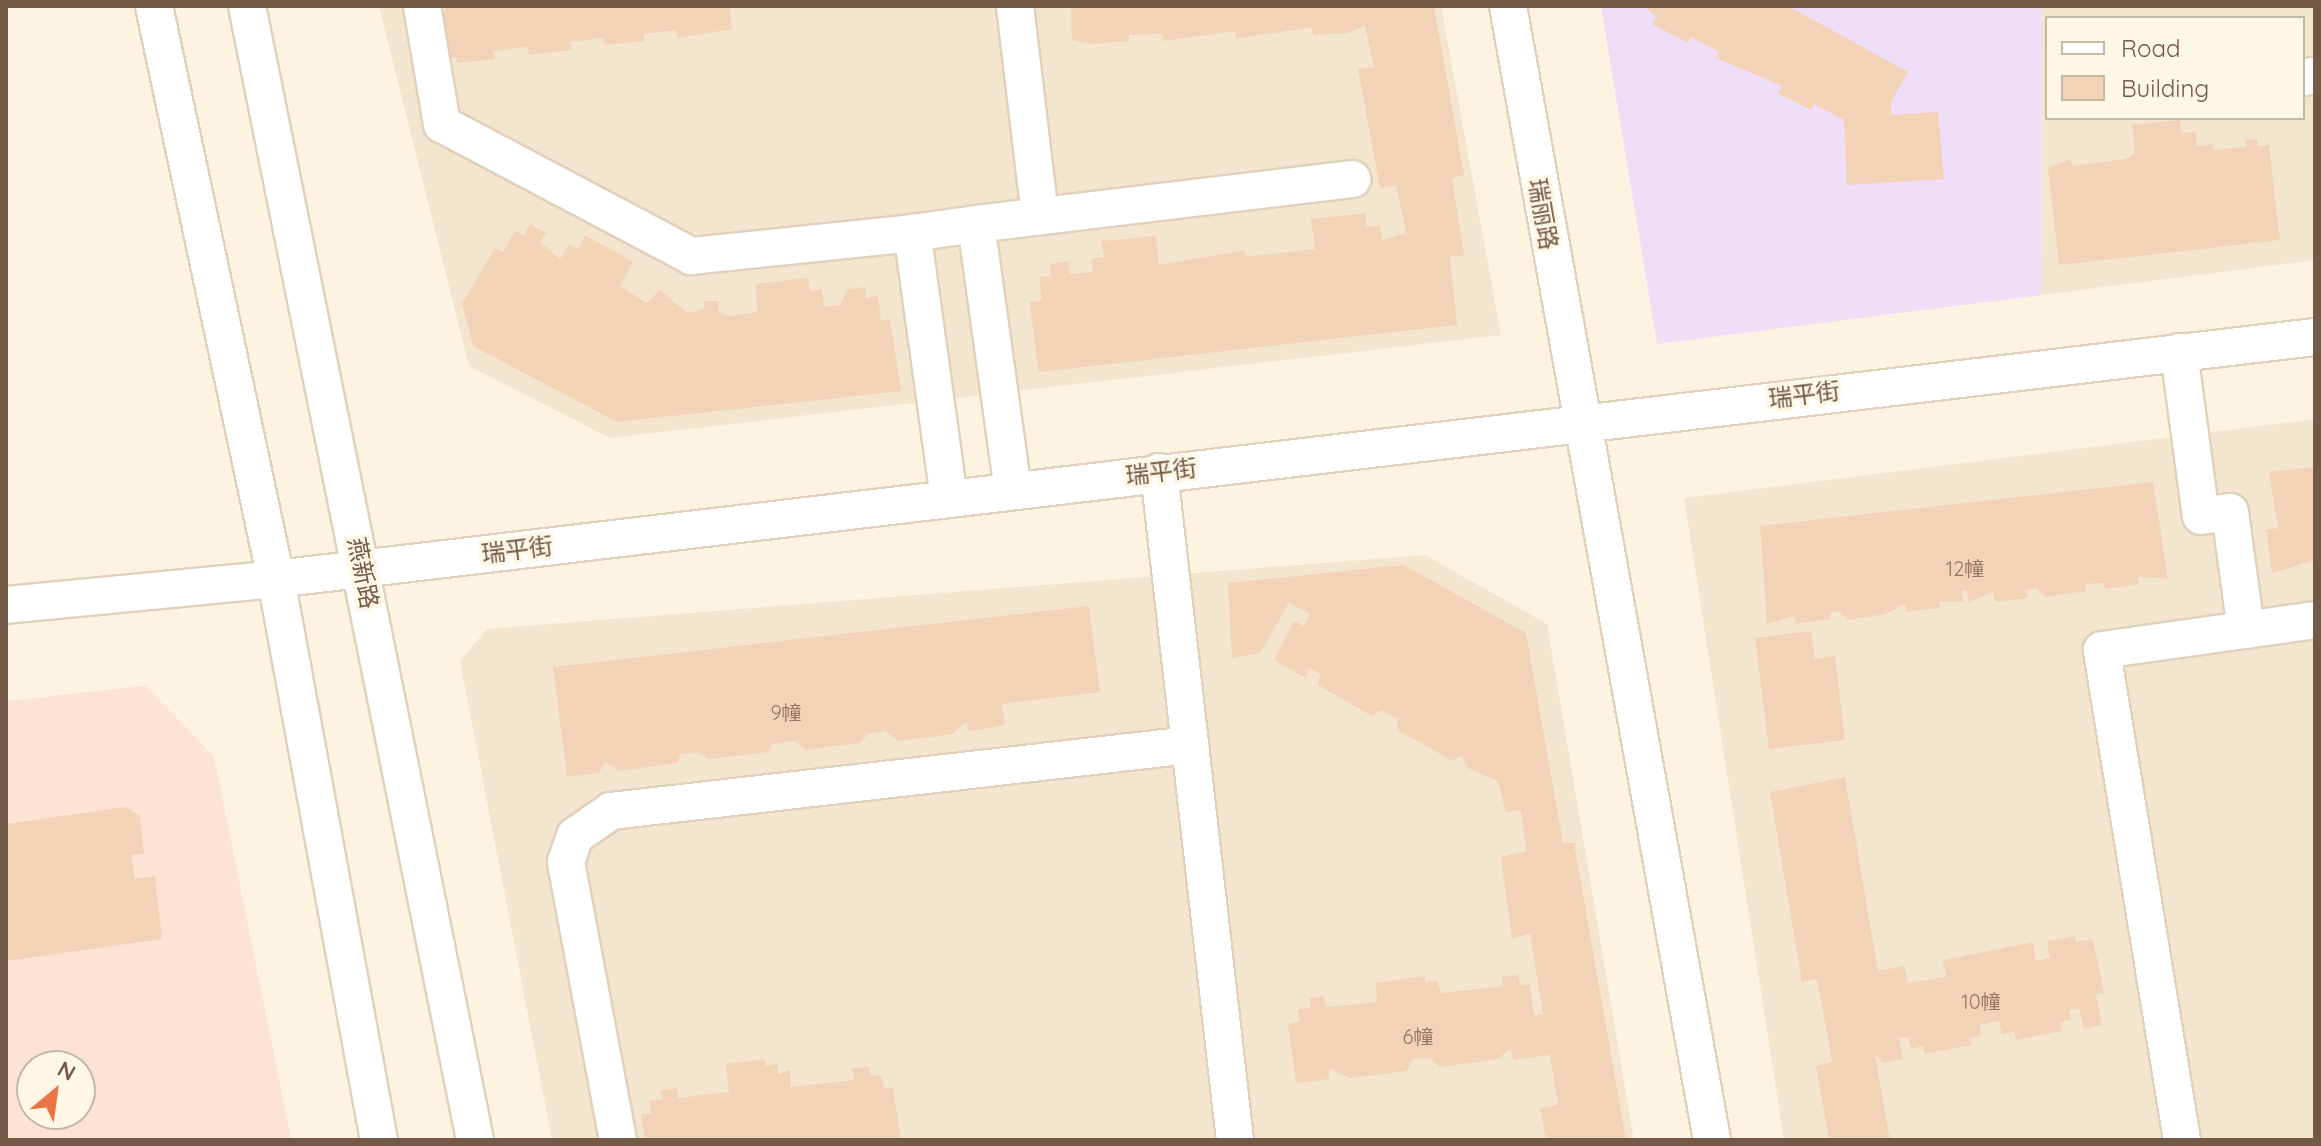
<!DOCTYPE html>
<html>
<head>
<meta charset="utf-8">
<style>
	body { margin:0 }
	#map { position:relative; width:2321px; height:1146px; overflow:hidden; background:#fcf3e0; font-family:Quicksand,"Noto Sans SC",sans-serif }
	div>[style] { position:absolute }
	.residential>* { inset:0; background:#f4e6ce }
	.commercial>* { inset:0; background:#fde3d3 }
	.education>* { inset:0; background:#f0ddf8 }
	.building>* { inset:0; background:#f2d3b7 }
	.roads { filter:drop-shadow(2px 0 #e0d0bc) drop-shadow(-2px 0 #e0d0bc) drop-shadow(0 2px #e0d0bc) drop-shadow(0 -2px #e0d0bc) }
	.minor>* { height:36px; margin:-18px; padding:0 18px; transform-origin:18px; border-radius:18px; background:#fff }
	span { translate:-50% -50%; white-space:nowrap; text-align:center; line-height:1.15; -webkit-text-stroke:7px #fff7e6; paint-order:stroke }
	.number-label { font-size:20px; color:#937863 }
	.number-label span { -webkit-text-stroke-width:0 }
	.street-label { font-size:24px; color:#735a47 }
	.frame { position:absolute; inset:0; border:8px solid #735a47; pointer-events:none }
	.legend { position:absolute; left:2045px; top:16px; width:260px; height:104px; box-sizing:border-box; background:#fff7e6; border:2px solid #c7b8a6; margin:0; padding:10px 14px; list-style:none; font-size:24px; color:#735a47 }
	.legend li { display:flex; align-items:center; gap:16px; height:40px }
	.legend b { width:40px; border:2px solid #c7b8a6 }
	.north { position:absolute; left:16px; top:1050px; width:80px; height:80px; box-sizing:border-box; background:#fff7e6; border:2px solid #c7b8a6; border-radius:50%; rotate:29deg; font-size:22px; font-weight:700; line-height:32px; text-align:center; color:#735a47 }
	.north::after { content:''; display:block; margin:auto; width:28px; height:36px; background:#e87543; clip-path:polygon(50% 0,100% 100%,50% 72%,0 100%) }
</style>
</head>
<body>
<div id="map">
	<div class="residential">
		<i style="clip-path:polygon(379px 6px,1441px 6px,1501px 335px,610px 438px,469px 366px)"></i>
		<i style="clip-path:polygon(evenodd,2042px 6px,2315px 6px,2315px 260px,2041px 295px,2042px 6px,2047px 18px,2303px 18px,2303px 118px,2047px 118px,2047px 18px)"></i>
		<i style="clip-path:polygon(2315px 419px,2315px 1140px,1784px 1140px,1684px 498px)"></i>
		<i style="clip-path:polygon(1425px 555px,1547px 624px,1634px 1140px,552px 1140px,460px 661px,487px 629px)"></i>
	</div>
	<div class="commercial">
		<i style="clip-path:polygon(evenodd,145px 686px,214px 756px,291px 1140px,6px 1140px,6px 701px,145px 686px,32px 1066px,80px 1066px,80px 1114px,32px 1114px,32px 1066px)"></i>
	</div>
	<div class="education">
		<i style="clip-path:polygon(1601px 6px,2042px 6px,2041px 295px,1657px 344px)"></i>
	</div>
	<div class="building">
		<i style="clip-path:polygon(444px 6px,730px 6px,732px 29px,677px 38px,676px 30px,644px 34px,644px 41px,604px 45px,603px 38px,570px 42px,571px 50px,529px 55px,528px 47px,494px 51px,495px 59px,457px 63px,456px 57px,440px 59px,435px 13px,445px 12px)"></i>
		<i style="clip-path:polygon(1071px 6px,1434px 6px,1464px 175px,1452px 178px,1464px 255px,1450px 257px,1457px 325px,1038px 372px,1030px 302px,1042px 300px,1039px 277px,1051px 276px,1050px 264px,1068px 261px,1070px 274px,1093px 272px,1091px 259px,1104px 257px,1101px 241px,1156px 236px,1159px 265px,1245px 250px,1245px 257px,1315px 249px,1311px 219px,1365px 213px,1367px 227px,1380px 225px,1382px 240px,1406px 233px,1396px 185px,1380px 188px,1358px 69px,1374px 67px,1365px 26px,1348px 33px,1313px 35px,1312px 27px,1236px 39px,1235px 31px,1163px 41px,1162px 34px,1129px 35px,1129px 41px,1092px 44px,1072px 40px)"></i>
		<i style="clip-path:polygon(1643px 6px,1788px 6px,1908px 72px,1891px 102px,1892px 115px,1938px 112px,1944px 179px,1847px 185px,1844px 120px,1814px 104px,1811px 110px,1778px 93px,1782px 86px,1716px 58px,1719px 52px,1691px 37px,1688px 43px,1652px 24px,1657px 17px)"></i>
		<i style="clip-path:polygon(2180px 120px,2181px 133px,2196px 132px,2197px 146px,2213px 144px,2213px 150px,2246px 147px,2245px 140px,2257px 139px,2258px 146px,2269px 145px,2280px 240px,2059px 265px,2048px 168px,2071px 159px,2072px 166px,2126px 159px,2135px 153px,2132px 125px)"></i>
		<i style="clip-path:polygon(530px 224px,546px 233px,540px 242px,560px 259px,569px 245px,578px 249px,585px 235px,633px 262px,620px 286px,646px 303px,660px 290px,687px 313px,704px 309px,704px 301px,719px 301px,719px 312px,729px 316px,757px 312px,756px 284px,808px 278px,810px 291px,822px 289px,824px 307px,840px 305px,848px 289px,865px 287px,866px 298px,878px 296px,881px 321px,890px 319px,901px 391px,617px 422px,473px 346px,462px 304px,495px 248px,503px 252px,515px 231px,524px 235px)"></i>
		<i style="clip-path:polygon(2315px 467px,2315px 560px,2272px 573px,2266px 530px,2278px 528px,2269px 472px)"></i>
		<i style="clip-path:polygon(2153px 482px,2168px 579px,2138px 577px,2139px 584px,2105px 589px,2104px 583px,2085px 584px,2086px 591px,2046px 597px,2036px 588px,2026px 590px,2028px 598px,1995px 602px,1993px 592px,1969px 602px,1967px 590px,1962px 591px,1964px 602px,1939px 601px,1940px 608px,1907px 612px,1905px 604px,1886px 614px,1848px 620px,1839px 611px,1829px 613px,1830px 619px,1795px 624px,1795px 616px,1767px 624px,1760px 526px)"></i>
		<i style="clip-path:polygon(1404px 565px,1526px 633px,1563px 843px,1574px 843px,1626px 1140px,1546px 1140px,1540px 1108px,1558px 1105px,1550px 1055px,1513px 1060px,1511px 1048px,1498px 1059px,1440px 1067px,1430px 1058px,1413px 1059px,1407px 1071px,1350px 1078px,1329px 1069px,1329px 1079px,1296px 1083px,1288px 1024px,1299px 1022px,1298px 1009px,1311px 1008px,1310px 998px,1324px 996px,1326px 1007px,1377px 1002px,1376px 983px,1425px 976px,1425px 982px,1437px 981px,1441px 993px,1503px 986px,1502px 977px,1518px 975px,1520px 985px,1530px 984px,1534px 1015px,1543px 1014px,1530px 934px,1512px 938px,1501px 857px,1526px 851px,1521px 810px,1506px 813px,1498px 781px,1466px 767px,1462px 755px,1453px 761px,1397px 730px,1397px 719px,1381px 710px,1372px 716px,1318px 685px,1320px 674px,1309px 668px,1305px 678px,1274px 660px,1294px 621px,1304px 626px,1310px 614px,1289px 603px,1260px 653px,1232px 658px,1228px 583px)"></i>
		<i style="clip-path:polygon(1089px 606px,1100px 692px,1002px 704px,1005px 725px,969px 732px,966px 722px,952px 734px,898px 741px,885px 731px,868px 734px,860px 743px,806px 750px,794px 741px,773px 744px,768px 752px,708px 759px,698px 752px,681px 754px,677px 763px,619px 771px,605px 762px,599px 773px,567px 777px,553px 667px)"></i>
		<i style="clip-path:polygon(1811px 631px,1815px 659px,1835px 656px,1845px 740px,1769px 749px,1755px 638px)"></i>
		<i style="clip-path:polygon(1845px 777px,1878px 971px,1904px 966px,1908px 983px,1946px 977px,1943px 960px,2033px 942px,2036px 961px,2050px 958px,2047px 941px,2075px 936px,2076px 942px,2093px 939px,2104px 993px,2096px 994px,2102px 1025px,2084px 1029px,2079px 1008px,2069px 1010px,2071px 1020px,2060px 1022px,2062px 1031px,2016px 1040px,2014px 1032px,2002px 1034px,1999px 1021px,1980px 1025px,1981px 1036px,1970px 1038px,1971px 1045px,1925px 1054px,1923px 1046px,1911px 1049px,1908px 1037px,1899px 1038px,1903px 1059px,1883px 1063px,1875px 1054px,1890px 1140px,1829px 1140px,1816px 1066px,1832px 1062px,1817px 979px,1802px 982px,1770px 792px)"></i>
		<i style="clip-path:polygon(125px 807px,140px 816px,144px 854px,131px 855px,135px 879px,155px 876px,162px 939px,6px 961px,6px 824px)"></i>
		<i style="clip-path:polygon(765px 1059px,766px 1066px,777px 1064px,778px 1074px,790px 1070px,791px 1087px,854px 1080px,852px 1068px,869px 1067px,870px 1076px,881px 1075px,884px 1088px,893px 1088px,901px 1140px,645px 1140px,641px 1114px,651px 1114px,650px 1101px,662px 1099px,661px 1090px,677px 1088px,678px 1098px,729px 1092px,726px 1064px)"></i>
	</div>
	<div class="roads">
		<div class="minor">
			<i style="left:154px;top:6px;width:586px;rotate:77.98deg"></i>
			<i style="left:276px;top:579px;width:570px;rotate:79.6deg"></i>
			<i style="left:247px;top:6px;width:1157px;rotate:78.63deg"></i>
			<i style="left:422px;top:6px;width:120px;rotate:80.4deg"></i>
			<i style="left:442px;top:124px;width:282px;rotate:27.9deg"></i>
			<i style="left:691px;top:256px;width:222px;rotate:-5.9deg"></i>
			<i style="left:1015px;top:6px;width:212px;rotate:83.2deg"></i>
			<i style="left:1508px;top:6px;width:1152px;rotate:79.8deg"></i>
			<i style="left:2303px;top:77px;width:12px;rotate:-5deg"></i>
			<i style="left:976px;top:224px;width:379px;rotate:-6.8deg"></i>
			<i style="left:2179px;top:352px;width:165px;rotate:82.4deg"></i>
			<i style="left:2201px;top:516px;width:29px;rotate:-8deg"></i>
			<i style="left:2230px;top:512px;width:119px;rotate:82.3deg"></i>
			<i style="left:1159px;top:472px;width:672px;rotate:83.51deg"></i>
			<i style="left:949px;top:498px;width:268px;rotate:-97.9deg"></i>
			<i style="left:912px;top:233px;width:65px;rotate:-8deg"></i>
			<i style="left:976px;top:224px;width:269px;rotate:82.1deg"></i>
			<i style="left:6px;top:605px;width:271px;rotate:-5.5deg"></i>
			<i style="left:276px;top:579px;width:2053px;rotate:-6.77deg"></i>
			<i style="left:618px;top:1140px;width:283px;rotate:-100.6deg"></i>
			<i style="left:566px;top:862px;width:28px;rotate:-71deg"></i>
			<i style="left:575px;top:836px;width:44px;rotate:-34.8deg"></i>
			<i style="left:611px;top:811px;width:583px;rotate:-6.5deg"></i>
			<i style="left:2182px;top:1140px;width:496px;rotate:-99.3deg"></i>
			<i style="left:2102px;top:650px;width:215px;rotate:-8deg"></i>
		</div>
	</div>
	<div class="number-label">
		<span style="left:1965px;top:568px">12幢</span>
		<span style="left:786px;top:712px">9幢</span>
		<span style="left:1981px;top:1001px">10幢</span>
		<span style="left:1418px;top:1036px">6幢</span>
	</div>
	<div class="street-label">
		<span style="left:1543px;top:214px;rotate:80deg">瑞丽路</span>
		<span style="left:1804px;top:395px;rotate:-7deg">瑞平街</span>
		<span style="left:1161px;top:472px;rotate:-7deg">瑞平街</span>
		<span style="left:517px;top:550px;rotate:-7deg">瑞平街</span>
		<span style="left:363px;top:573px;rotate:79deg">燕新路</span>
	</div>
	<div class="frame"></div>
	<ul class="legend">
	<li><b style="height:10px;background:#fff"></b>Road</li>
	<li><b style="height:22px;background:#f2d3b7"></b>Building</li>
	</ul>
	<div class="north">N</div>
</div>
</body>
</html>
